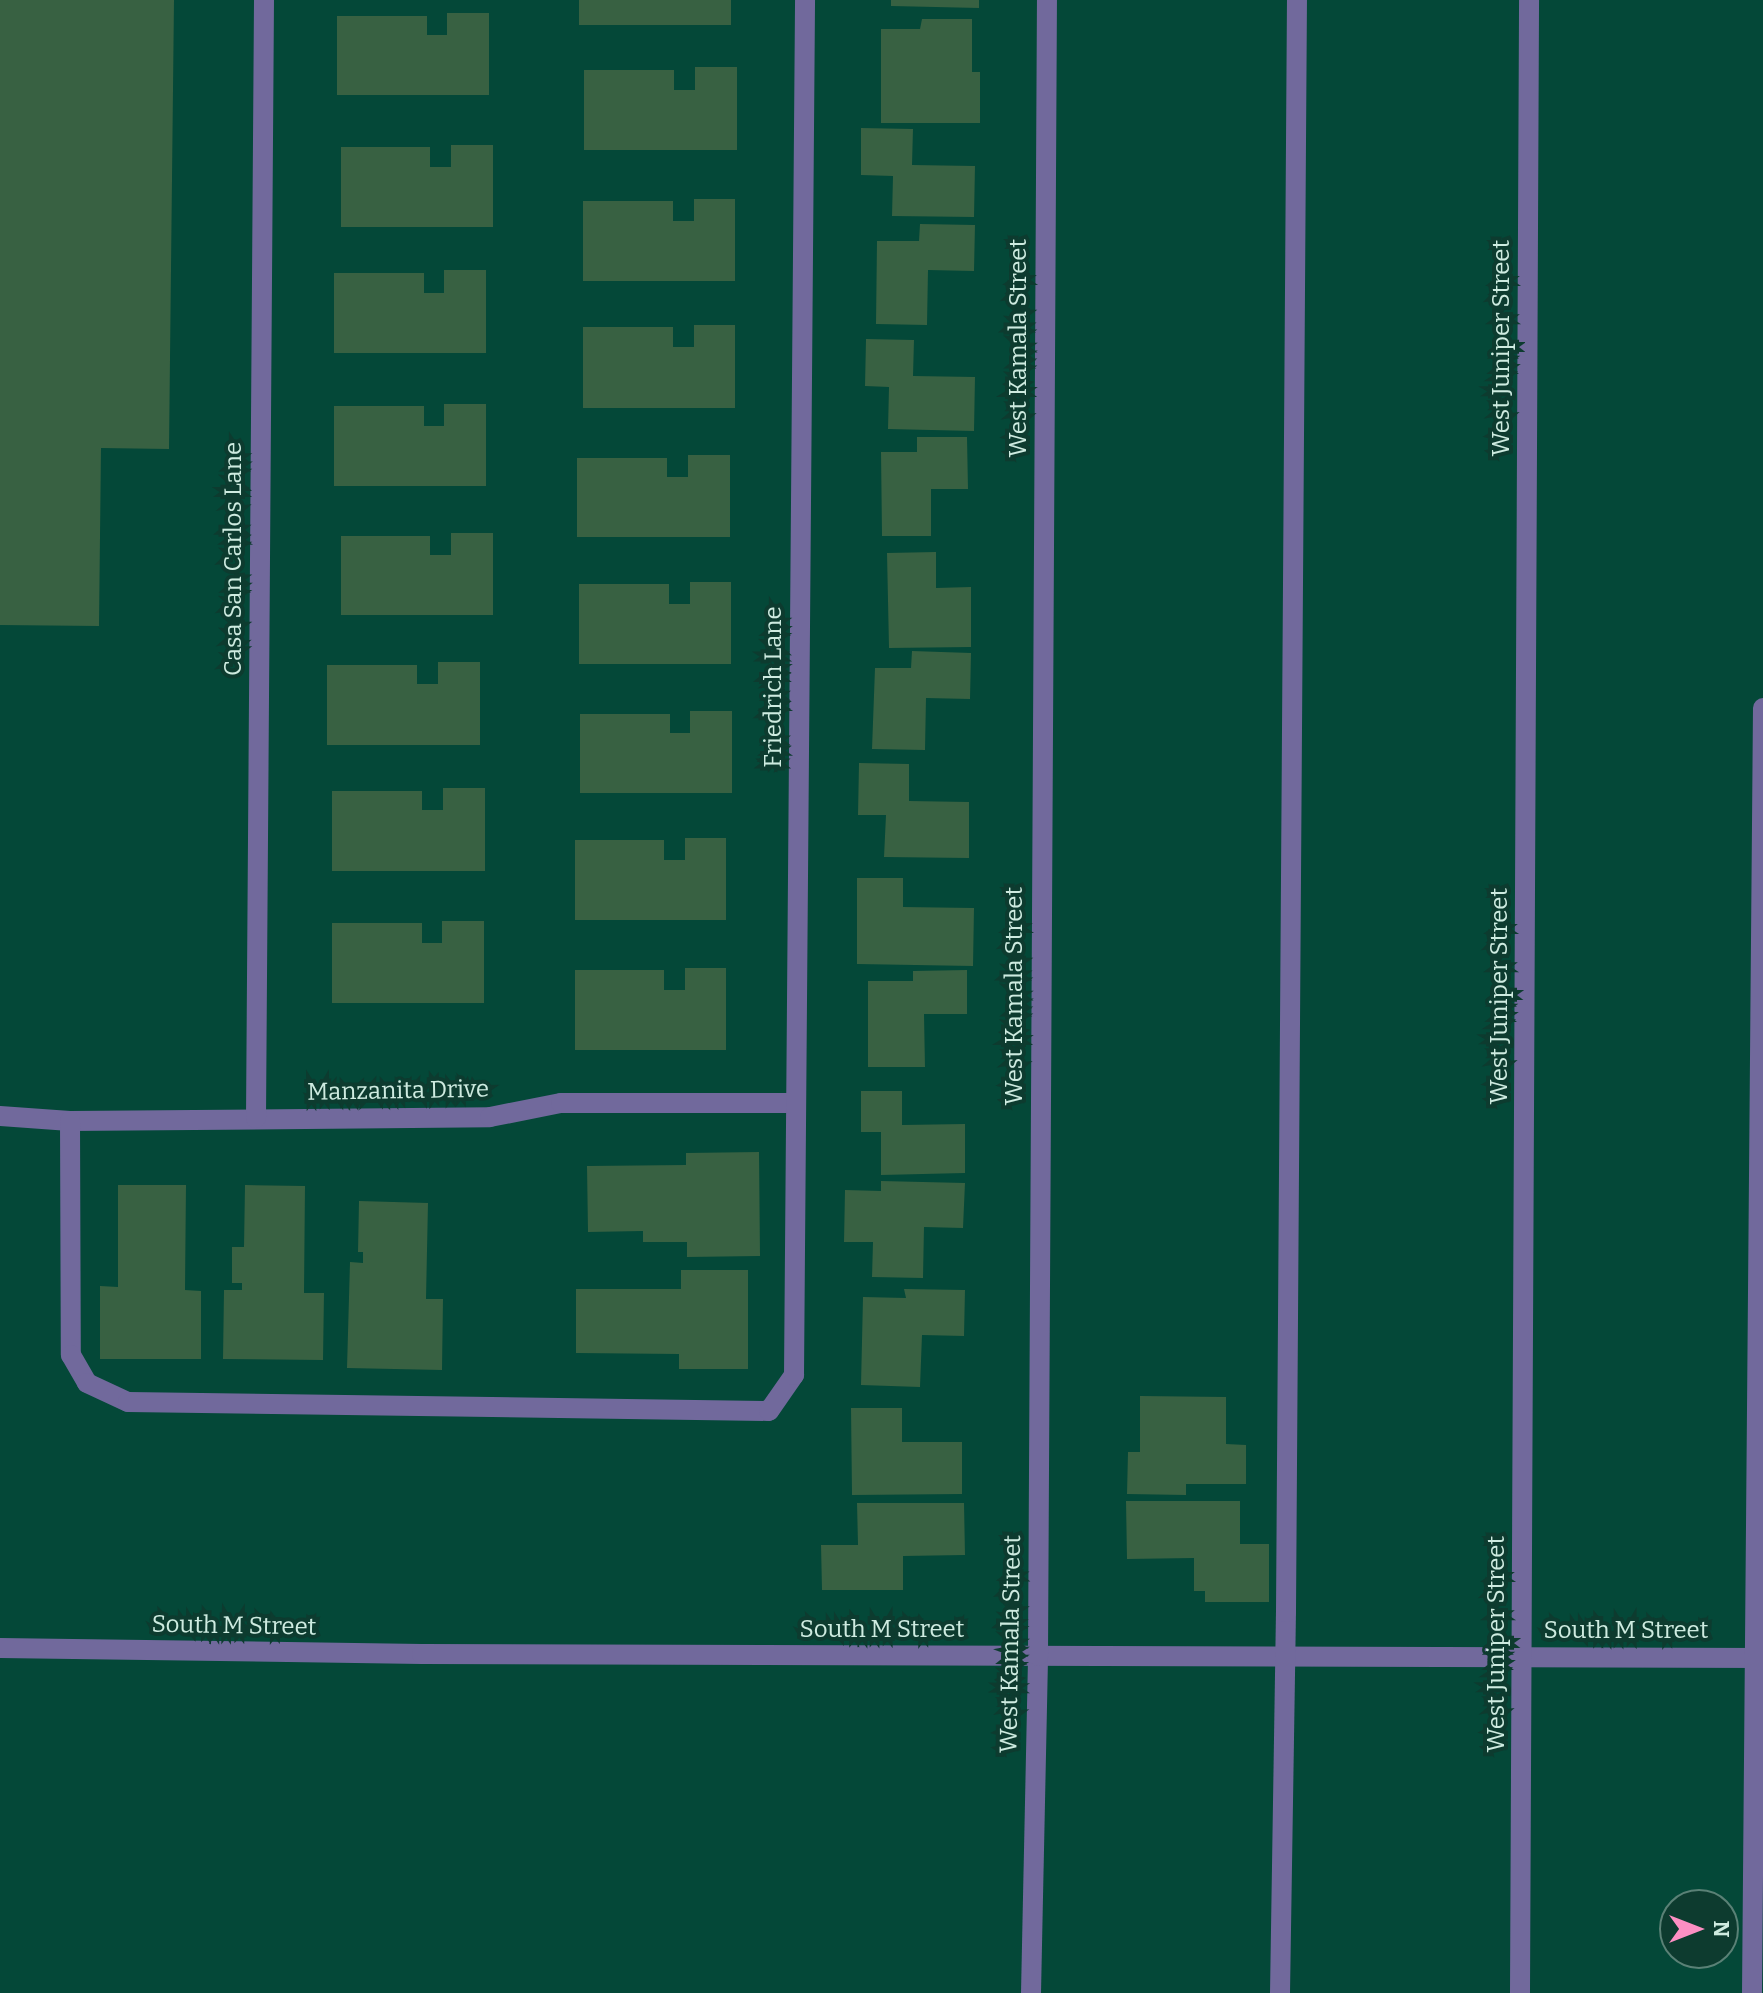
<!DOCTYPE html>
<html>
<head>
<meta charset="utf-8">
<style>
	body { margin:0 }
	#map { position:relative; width:1763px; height:1993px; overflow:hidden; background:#044838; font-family:Bitter,serif }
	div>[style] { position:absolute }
	.building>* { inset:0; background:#386142; transform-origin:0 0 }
	.minor>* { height:20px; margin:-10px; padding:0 10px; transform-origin:10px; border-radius:10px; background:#71699c }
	span { translate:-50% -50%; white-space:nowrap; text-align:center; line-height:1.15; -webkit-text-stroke:8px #0d3b2f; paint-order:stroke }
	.street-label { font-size:24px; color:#ceebe0 }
	.north { position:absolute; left:1659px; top:1889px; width:80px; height:80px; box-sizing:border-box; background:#0d3b2f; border:2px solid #5a8176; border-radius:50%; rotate:90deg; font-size:22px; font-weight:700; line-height:32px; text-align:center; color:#ceebe0 }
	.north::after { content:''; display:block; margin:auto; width:28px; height:36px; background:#fc8fc3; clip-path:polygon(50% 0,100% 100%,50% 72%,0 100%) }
</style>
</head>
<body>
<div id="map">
	<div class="building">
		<i style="clip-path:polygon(0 0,174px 0,169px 449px,101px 448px,99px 626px,0 625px)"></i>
		<i style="left:579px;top:0;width:152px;height:25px"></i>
		<i style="clip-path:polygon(891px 0,979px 0,979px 8px,891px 6px)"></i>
		<i style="clip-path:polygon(447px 13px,489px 13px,489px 95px,337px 95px,337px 16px,427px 16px,427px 35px,447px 35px)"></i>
		<i style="clip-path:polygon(922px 19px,972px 19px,972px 72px,980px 72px,980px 123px,881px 123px,881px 29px,920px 29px)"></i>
		<i style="clip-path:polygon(695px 67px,737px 67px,737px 150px,584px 150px,584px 70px,674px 70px,674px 90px,695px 90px)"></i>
		<i style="clip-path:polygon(861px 128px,913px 129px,912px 165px,975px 166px,974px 217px,892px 216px,893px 176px,861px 175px)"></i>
		<i style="clip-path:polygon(451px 145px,493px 145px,493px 227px,341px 227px,341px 147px,430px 147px,430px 167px,451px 167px)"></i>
		<i style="clip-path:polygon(694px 199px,735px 199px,735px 281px,583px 281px,583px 201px,673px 201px,673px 221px,694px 221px)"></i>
		<i style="clip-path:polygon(920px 224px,975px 225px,974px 271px,928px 270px,927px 325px,876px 324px,877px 241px,919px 241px)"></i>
		<i style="clip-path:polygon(444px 270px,486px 270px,486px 353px,334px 353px,334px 273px,424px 273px,424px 293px,444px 293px)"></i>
		<i style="clip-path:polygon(694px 325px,735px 325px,735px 408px,583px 408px,583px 327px,673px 327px,673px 347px,694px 347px)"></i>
		<i style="clip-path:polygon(866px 339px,914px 340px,913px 376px,975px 377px,974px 431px,888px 429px,889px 387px,865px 386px)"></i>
		<i style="clip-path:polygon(444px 404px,486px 404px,486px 486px,334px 486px,334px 406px,424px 406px,424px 426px,444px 426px)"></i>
		<i style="clip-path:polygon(917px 437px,967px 437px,968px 489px,931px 489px,931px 536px,882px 536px,881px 452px,917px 452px)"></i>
		<i style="clip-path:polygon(688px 455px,730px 455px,730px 537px,577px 537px,577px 458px,667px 458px,667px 477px,688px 477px)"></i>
		<i style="clip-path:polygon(451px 533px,493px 533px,493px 615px,341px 615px,341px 536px,430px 536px,430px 555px,451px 555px)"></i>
		<i style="clip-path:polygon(936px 552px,936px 588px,971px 587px,971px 647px,889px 648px,887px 553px)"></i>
		<i style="clip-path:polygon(690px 582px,731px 582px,731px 664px,579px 664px,579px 584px,669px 584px,669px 604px,690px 604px)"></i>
		<i style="clip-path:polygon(912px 651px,971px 653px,970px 699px,926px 698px,925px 750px,872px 749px,875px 668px,911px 668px)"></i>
		<i style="clip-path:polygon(438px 662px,480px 662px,480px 745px,327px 745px,327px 665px,417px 665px,417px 684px,438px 684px)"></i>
		<i style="clip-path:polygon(690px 711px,732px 711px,732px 793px,580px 793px,580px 714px,670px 714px,670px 733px,690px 733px)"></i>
		<i style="clip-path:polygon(859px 763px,909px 764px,909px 801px,969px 802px,969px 858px,884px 857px,886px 815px,858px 815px)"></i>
		<i style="clip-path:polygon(443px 788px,485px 788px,485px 871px,332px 871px,332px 791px,422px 791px,422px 810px,443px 810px)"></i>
		<i style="clip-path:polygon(685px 838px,726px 838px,726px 920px,575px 920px,575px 840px,664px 840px,664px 860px,685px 860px)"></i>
		<i style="clip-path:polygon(857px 878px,903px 878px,903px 907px,974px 908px,973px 966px,857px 964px)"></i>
		<i style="clip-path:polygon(442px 921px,484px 921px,484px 1003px,332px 1003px,332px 923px,422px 923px,422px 943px,442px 943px)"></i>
		<i style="clip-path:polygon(685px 968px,726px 968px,726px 1050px,575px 1050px,575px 970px,664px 970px,664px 990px,685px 990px)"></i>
		<i style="clip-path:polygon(967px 970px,967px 1014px,924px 1014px,925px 1067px,868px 1067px,868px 981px,913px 981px,913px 971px)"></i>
		<i style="clip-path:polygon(861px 1091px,902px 1091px,902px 1125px,965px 1124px,965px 1173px,881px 1175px,881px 1132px,861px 1132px)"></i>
		<i style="clip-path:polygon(759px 1152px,760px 1256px,687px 1257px,687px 1242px,643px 1242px,643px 1231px,588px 1232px,587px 1166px,686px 1165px,686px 1153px)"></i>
		<i style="clip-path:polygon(881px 1181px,965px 1183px,963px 1228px,924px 1227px,923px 1278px,872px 1277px,873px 1242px,844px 1242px,845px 1190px,881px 1191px)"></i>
		<i style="clip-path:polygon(118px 1185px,186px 1185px,185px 1290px,201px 1291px,201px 1359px,100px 1359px,100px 1286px,118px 1287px)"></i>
		<i style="clip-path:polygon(245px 1185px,305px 1186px,304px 1293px,324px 1293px,323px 1360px,223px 1359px,224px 1290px,242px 1290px,242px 1283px,232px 1283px,232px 1247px,244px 1247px)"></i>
		<i style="clip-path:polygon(359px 1201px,428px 1203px,426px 1299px,443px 1299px,442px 1370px,347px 1368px,350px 1262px,363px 1263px,363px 1252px,358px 1252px)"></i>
		<i style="clip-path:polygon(681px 1270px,748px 1270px,748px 1369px,679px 1369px,679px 1354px,576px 1353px,576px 1289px,681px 1289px)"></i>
		<i style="clip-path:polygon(904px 1289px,965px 1290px,964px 1336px,922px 1335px,920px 1387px,861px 1385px,863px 1297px,906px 1298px)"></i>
		<i style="clip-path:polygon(1140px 1396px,1226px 1397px,1226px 1444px,1246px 1445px,1246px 1484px,1186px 1484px,1186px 1495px,1127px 1494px,1128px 1452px,1140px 1452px)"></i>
		<i style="clip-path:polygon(851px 1408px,902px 1408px,902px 1442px,962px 1442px,962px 1494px,852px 1495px)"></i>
		<i style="clip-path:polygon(1126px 1501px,1240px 1501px,1240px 1544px,1269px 1544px,1269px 1602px,1205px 1602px,1205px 1591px,1194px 1591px,1194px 1558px,1127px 1559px)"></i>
		<i style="clip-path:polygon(857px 1503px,964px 1503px,965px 1555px,903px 1556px,903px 1590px,822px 1590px,821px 1545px,858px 1545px)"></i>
	</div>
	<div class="minor">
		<i style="left:0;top:1116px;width:70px;rotate:4.1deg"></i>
		<i style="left:70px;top:1121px;width:420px;rotate:-0.5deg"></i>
		<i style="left:490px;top:1117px;width:72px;rotate:-11.2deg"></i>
		<i style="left:561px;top:1103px;width:235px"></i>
		<i style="left:256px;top:1118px;width:1118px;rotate:-89.59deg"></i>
		<i style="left:70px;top:1121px;width:234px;rotate:89.8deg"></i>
		<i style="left:71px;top:1355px;width:32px;rotate:60deg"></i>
		<i style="left:87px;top:1383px;width:45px;rotate:24.9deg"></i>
		<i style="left:128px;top:1402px;width:641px;rotate:0.8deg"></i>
		<i style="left:769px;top:1411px;width:44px;rotate:-55.2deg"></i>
		<i style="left:794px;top:1375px;width:1375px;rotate:-89.54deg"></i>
		<i style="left:0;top:1648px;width:422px;rotate:0.8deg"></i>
		<i style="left:422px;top:1654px;width:1341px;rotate:0.17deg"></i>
		<i style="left:1031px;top:1993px;width:337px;rotate:-88.8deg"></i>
		<i style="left:1038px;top:1656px;width:1656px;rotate:-89.69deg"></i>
		<i style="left:1280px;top:1993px;width:381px;rotate:-89.1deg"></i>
		<i style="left:1286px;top:1612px;width:1612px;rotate:-89.61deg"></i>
		<i style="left:1520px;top:1993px;width:1993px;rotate:-89.74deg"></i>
		<i style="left:1752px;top:1993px;width:1285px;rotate:-89.51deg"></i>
	</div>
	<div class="street-label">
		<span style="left:1019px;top:348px;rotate:-90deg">West Kamala Street</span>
		<span style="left:1502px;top:348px;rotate:-90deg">West Juniper Street</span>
		<span style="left:234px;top:559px;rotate:-90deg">Casa San Carlos Lane</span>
		<span style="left:774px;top:687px;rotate:-90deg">Friedrich Lane</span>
		<span style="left:1015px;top:996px;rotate:-90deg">West Kamala Street</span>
		<span style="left:1500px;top:996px;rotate:-90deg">West Juniper Street</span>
		<span style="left:398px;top:1091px;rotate:-1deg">Manzanita Drive</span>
		<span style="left:234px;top:1626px;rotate:1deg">South M Street</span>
		<span style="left:882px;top:1630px">South M Street</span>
		<span style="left:1626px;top:1631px">South M Street</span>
		<span style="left:1011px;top:1644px;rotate:-89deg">West Kamala Street</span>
		<span style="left:1497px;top:1644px;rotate:-90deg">West Juniper Street</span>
	</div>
	<div class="north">N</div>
</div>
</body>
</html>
